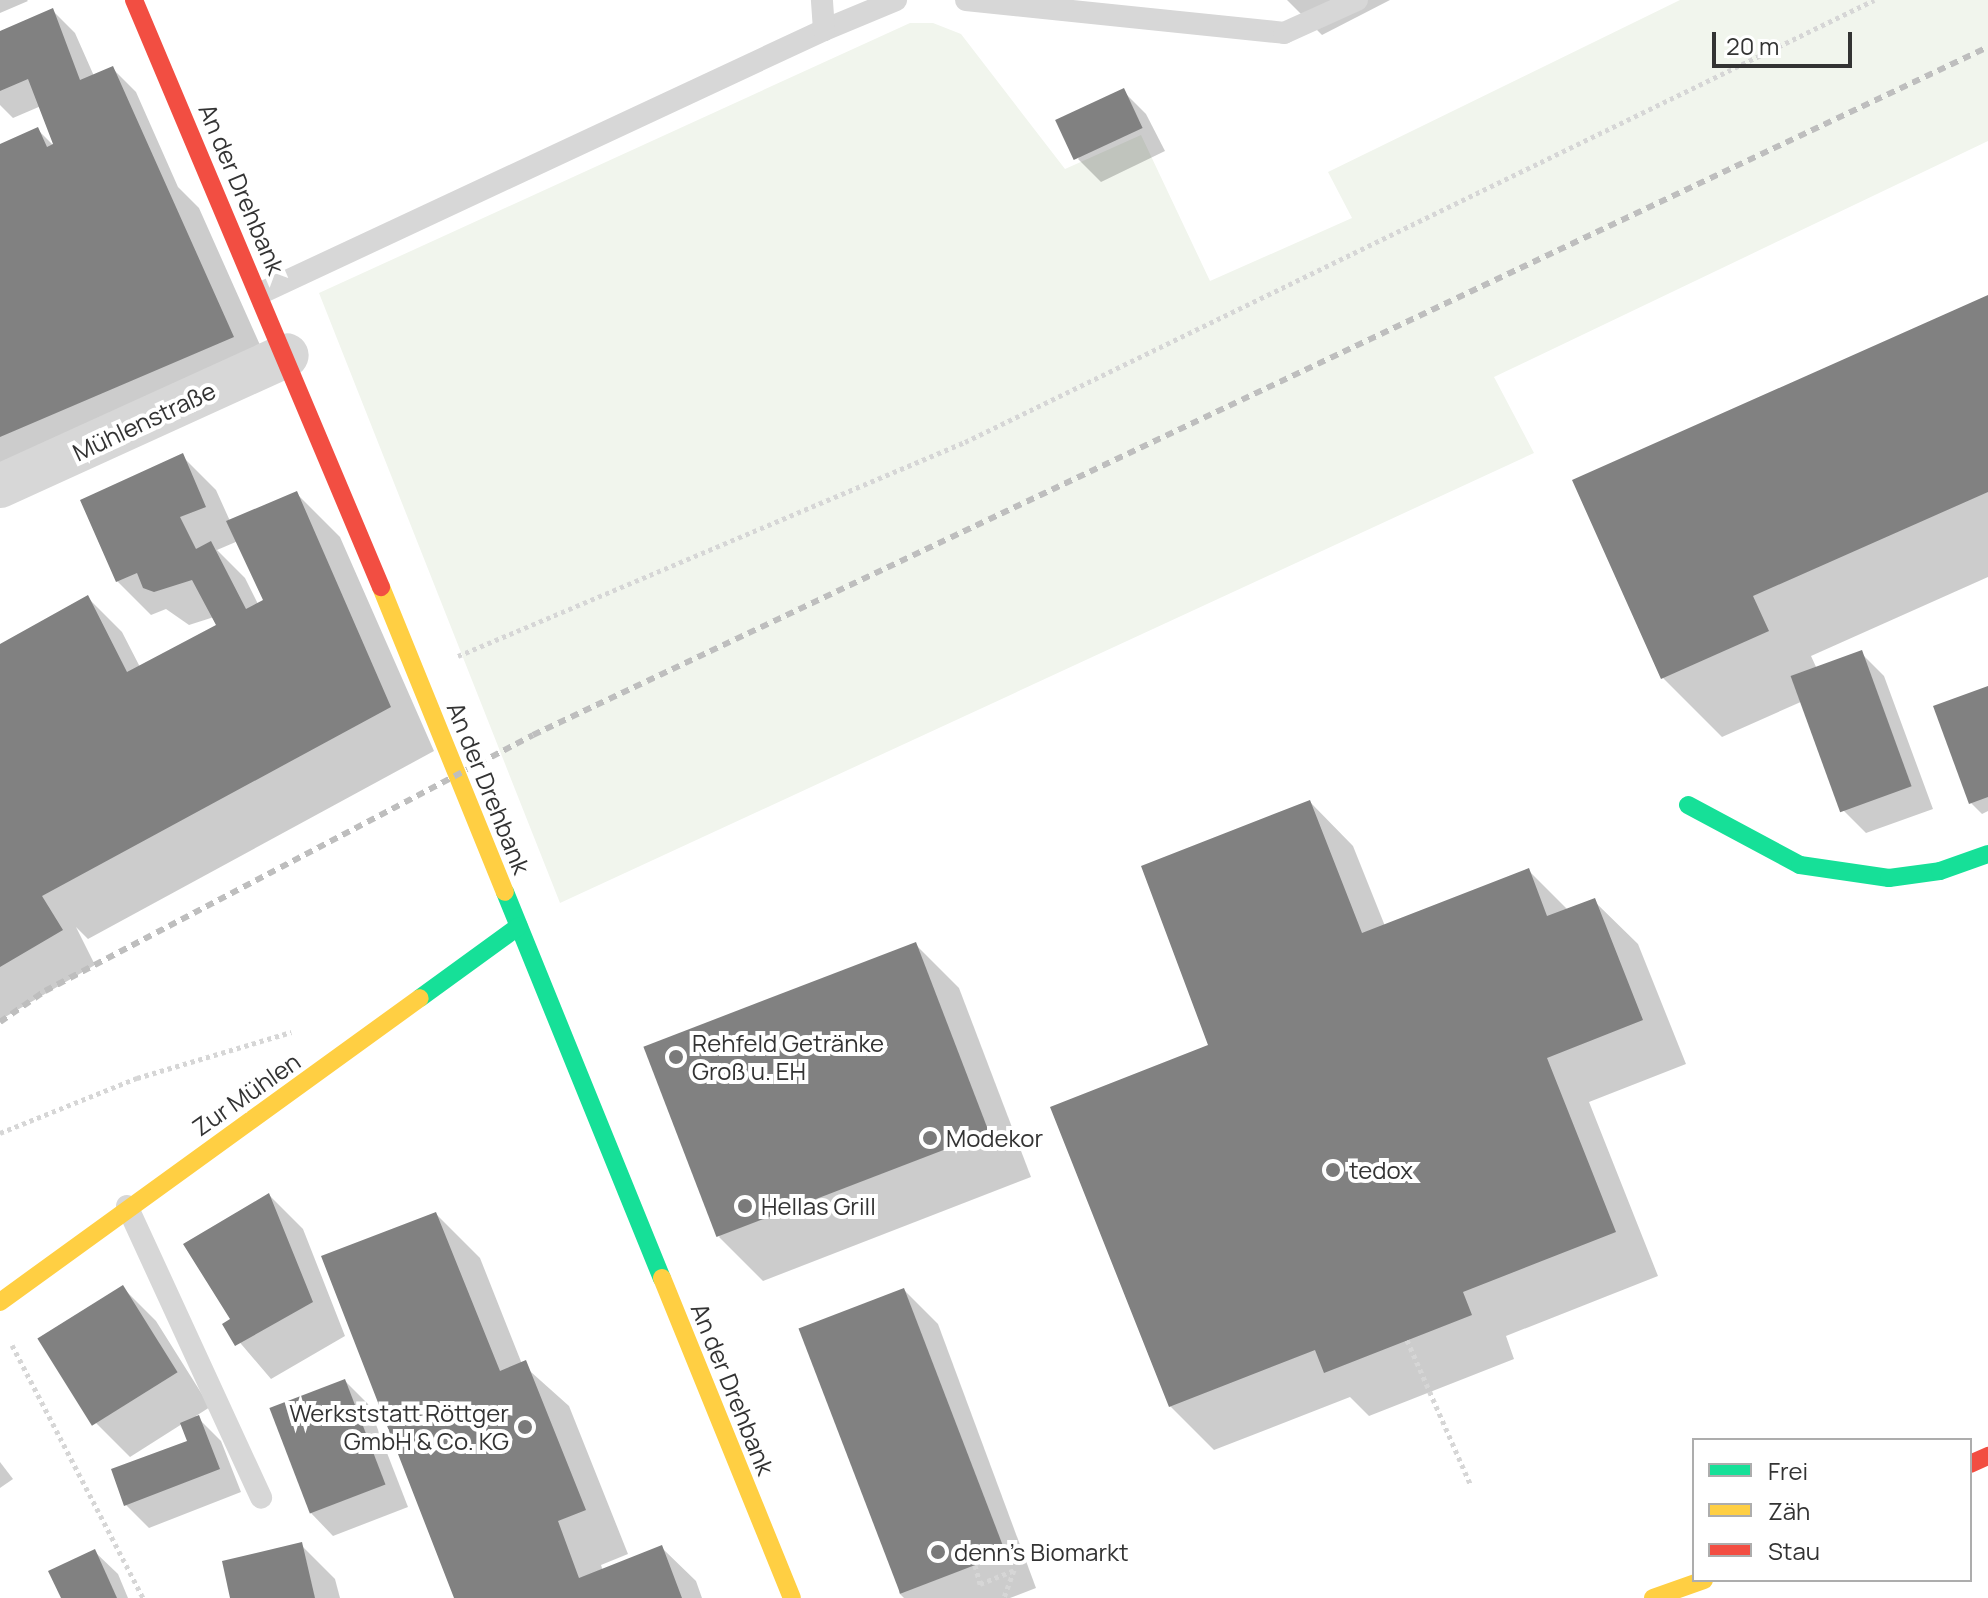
<!DOCTYPE html>
<html>
<head>
<meta charset="utf-8">
<style>
	body { margin:0 }
	#map { position:relative; width:1988px; height:1598px; overflow:hidden; background:#fff; font-family:Manrope,sans-serif }
	div>[style] { position:absolute }
	.green>* { inset:0; background:#f1f5ed }
	.shadow>* { inset:0; background:#0003 }
	.building>* { inset:0; background:#818181; transform-origin:0 0 }
	.path>* { height:5px; margin-top:-2.5px; transform-origin:0; background:repeating-linear-gradient(90deg,#d6d6d6 0 4px,transparent 0 8px) }
	.lane>* { height:22px; margin:-11px; padding:0 11px; transform-origin:11px; border-radius:11px; background:#d7d7d7 }
	.street>* { height:44px; margin:-22px; padding:0 22px; transform-origin:22px; border-radius:22px; background:#d7d7d7 }
	.fast>* { height:18px; margin:-9px; padding:0 9px; transform-origin:9px; border-radius:9px; background:#16e098 }
	.slow>* { height:18px; margin:-9px; padding:0 9px; transform-origin:9px; border-radius:9px; background:#ffcf43 }
	.jam>* { height:18px; margin:-9px; padding:0 9px; transform-origin:9px; border-radius:9px; background:#f24e42 }
	.rail>* { height:6px; margin-top:-3px; transform-origin:0; background:repeating-linear-gradient(90deg,#bebebe 0 8px,transparent 0 14px) }
	.dots>* { width:22px; height:22px; translate:-50% -50%; box-sizing:border-box; border:4px solid #fff; border-radius:50% }
	span { translate:-50% -50%; white-space:nowrap; text-align:center; line-height:1.15; -webkit-text-stroke:8px #fff; paint-order:stroke }
	.street-label { font-size:24px; color:#333 }
	.poi-label { font-size:24px; color:#333 }
	.left { translate:0 -50%; text-align:left }
	.right { translate:-100% -50%; text-align:right }
	.legend { position:absolute; left:1692px; top:1438px; width:280px; height:144px; box-sizing:border-box; background:#fff; border:2px solid #adadad; margin:0; padding:10px 14px; list-style:none; font-size:24px; color:#333 }
	.legend li { display:flex; align-items:center; gap:16px; height:40px }
	.legend b { width:40px; border:2px solid #adadad }
	.scale { position:absolute; left:1712px; top:32px; width:140px; height:36px; box-sizing:border-box; border:4px solid #333; border-top:0; padding-left:10px; font-size:24px; line-height:28px; white-space:nowrap; color:#333; -webkit-text-stroke:6px #fff; paint-order:stroke }
</style>
</head>
<body>
<div id="map">
	<div class="green">
		<i style="clip-path:polygon(1680px 0,1988px 0,1988px 141px,1494px 377px,1534px 453px,560px 903px,319px 293px,910px 23px,933px 23px,961px 34px,1065px 169px,1141px 135px,1210px 281px,1352px 218px,1328px 172px)"></i>
	</div>
	<div class="shadow">
		<i style="clip-path:polygon(0 0,27px 0,28px 1px,0 13px)"></i>
		<i style="clip-path:polygon(1287px 0,1390px 0,1322px 35px)"></i>
		<i style="clip-path:polygon(52px 10px,75px 33px,94px 76px,113px 69px,136px 92px,178px 187px,199px 208px,276px 381px,0 499px,0 146px,37px 129px,60px 152px,41px 106px,13px 118px,0 105px,0 33px)"></i>
		<i style="clip-path:polygon(1123px 91px,1146px 114px,1165px 151px,1101px 182px,1078px 159px)"></i>
		<i style="clip-path:polygon(1988px 297px,1988px 577px,1811px 656px,1817px 669px,1861px 653px,1884px 676px,1933px 809px,1866px 833px,1843px 810px,1803px 701px,1722px 737px,1663px 678px)"></i>
		<i style="clip-path:polygon(evenodd,182px 456px,216px 490px,230px 521px,296px 493px,340px 537px,434px 751px,88px 939px,76px 927px,95px 965px,0 1020px,0 646px,88px 598px,122px 632px,140px 667px,219px 625px,214px 617px,189px 625px,166px 609px,151px 615px,117px 581px,182px 456px,238px 541px,265px 601px,258px 604px,245px 578px,217px 550px,238px 541px)"></i>
		<i style="clip-path:polygon(1988px 688px,1988px 811px,1982px 814px,1971px 803px)"></i>
		<i style="clip-path:polygon(1310px 802px,1353px 846px,1385px 926px,1528px 870px,1568px 910px,1594px 901px,1638px 944px,1686px 1064px,1589px 1102px,1658px 1276px,1506px 1336px,1514px 1359px,1369px 1416px,1350px 1397px,1214px 1450px,1170px 1406px,1211px 1046px)"></i>
		<i style="clip-path:polygon(915px 944px,959px 988px,1031px 1177px,763px 1281px,719px 1237px)"></i>
		<i style="clip-path:polygon(269px 1195px,303px 1229px,345px 1336px,271px 1379px,225px 1325px,233px 1320px)"></i>
		<i style="clip-path:polygon(436px 1214px,480px 1258px,522px 1364px,569px 1406px,628px 1554px,601px 1565px,603px 1571px,662px 1548px,696px 1581px,702px 1598px,456px 1598px)"></i>
		<i style="clip-path:polygon(122px 1287px,156px 1321px,210px 1407px,196px 1416px,221px 1441px,241px 1492px,149px 1528px,126px 1505px,189px 1442px,182px 1424px,130px 1457px,96px 1423px,39px 1338px)"></i>
		<i style="clip-path:polygon(904px 1290px,938px 1324px,1036px 1588px,1010px 1598px,904px 1598px,899px 1593px)"></i>
		<i style="clip-path:polygon(345px 1381px,368px 1404px,408px 1507px,333px 1536px,310px 1512px)"></i>
		<i style="clip-path:polygon(0 1462px,13px 1479px,0 1488px)"></i>
		<i style="clip-path:polygon(301px 1545px,335px 1579px,340px 1598px,232px 1598px)"></i>
		<i style="clip-path:polygon(95px 1552px,118px 1574px,128px 1598px,63px 1598px)"></i>
	</div>
	<div class="building">
		<i style="clip-path:polygon(53px 8px,80px 80px,113px 66px,234px 337px,0 437px,0 144px,38px 127px,47px 147px,53px 144px,28px 79px,0 91px,0 31px)"></i>
		<i style="left:1124px;top:88px;width:44px;height:76px;rotate:65deg"></i>
		<i style="clip-path:polygon(1988px 295px,1988px 492px,1753px 596px,1769px 631px,1661px 679px,1572px 480px)"></i>
		<i style="clip-path:polygon(183px 453px,206px 507px,180px 517px,196px 549px,211px 541px,246px 609px,263px 600px,226px 521px,297px 491px,391px 707px,42px 896px,63px 930px,0 967px,0 644px,88px 595px,127px 672px,216px 625px,192px 580px,154px 592px,143px 588px,137px 573px,116px 582px,80px 500px)"></i>
		<i style="left:1862px;top:650px;width:145px;height:76px;rotate:70deg"></i>
		<i style="clip-path:polygon(1988px 686px,1988px 797px,1969px 804px,1933px 706px)"></i>
		<i style="clip-path:polygon(1310px 800px,1362px 933px,1529px 868px,1547px 916px,1595px 898px,1643px 1020px,1547px 1058px,1616px 1232px,1463px 1292px,1472px 1315px,1324px 1373px,1315px 1350px,1169px 1407px,1050px 1107px,1208px 1045px,1141px 866px)"></i>
		<i style="left:916px;top:942px;width:204px;height:292px;rotate:69deg"></i>
		<i style="clip-path:polygon(269px 1193px,313px 1302px,235px 1346px,222px 1324px,230px 1319px,183px 1244px)"></i>
		<i style="clip-path:polygon(436px 1212px,500px 1371px,526px 1360px,586px 1510px,558px 1521px,579px 1578px,662px 1545px,682px 1598px,454px 1598px,321px 1256px)"></i>
		<i style="left:123px;top:1285px;width:103px;height:101px;rotate:58deg"></i>
		<i style="left:904px;top:1288px;width:284px;height:113px;rotate:69deg"></i>
		<i style="left:345px;top:1379px;width:113px;height:81px;rotate:69deg"></i>
		<i style="clip-path:polygon(199px 1415px,220px 1469px,124px 1506px,111px 1469px,187px 1441px,180px 1423px)"></i>
		<i style="clip-path:polygon(302px 1542px,315px 1598px,230px 1598px,222px 1561px)"></i>
		<i style="clip-path:polygon(95px 1549px,117px 1598px,61px 1598px,48px 1571px)"></i>
	</div>
	<div class="path">
		<i style="left:458px;top:656px;width:550px;rotate:-22.88deg"></i>
		<i style="left:965px;top:442px;width:1011px;rotate:-25.93deg"></i>
		<i style="left:0;top:1133px;width:148px;rotate:-21.9deg"></i>
		<i style="left:137px;top:1078px;width:161px;rotate:-16.6deg"></i>
		<i style="left:1407px;top:1340px;width:159px;rotate:66.3deg"></i>
		<i style="left:12px;top:1345px;width:285px;rotate:62.6deg"></i>
		<i style="left:975px;top:1565px;width:20px;rotate:75deg"></i>
		<i style="left:980px;top:1584px;width:37px;rotate:-22deg"></i>
		<i style="left:1014px;top:1570px;width:30px;rotate:110deg"></i>
	</div>
	<div class="lane">
		<i style="left:966px;top:0;width:320px;rotate:5.9deg"></i>
		<i style="left:1284px;top:33px;width:80px;rotate:-24.3deg"></i>
		<i style="left:824px;top:30px;width:78px;rotate:-22.6deg"></i>
		<i style="left:261px;top:293px;width:621px;rotate:-25.04deg"></i>
		<i style="left:824px;top:30px;width:30px;rotate:-94deg"></i>
		<i style="left:127px;top:1206px;width:321px;rotate:65.3deg"></i>
	</div>
	<div class="street">
		<i style="left:0;top:486px;width:315px;rotate:-24.5deg"></i>
	</div>
	<div class="fast">
		<i style="left:1688px;top:805px;width:127px;rotate:28.2deg"></i>
		<i style="left:1800px;top:865px;width:90px;rotate:8.3deg"></i>
		<i style="left:1889px;top:878px;width:51px;rotate:-7.8deg"></i>
		<i style="left:1940px;top:871px;width:51px;rotate:-19.5deg"></i>
		<i style="left:505px;top:892px;width:417px;rotate:67.9deg"></i>
		<i style="left:420px;top:998px;width:122px;rotate:-36deg"></i>
	</div>
	<div class="slow">
		<i style="left:381px;top:587px;width:329px;rotate:67.9deg"></i>
		<i style="left:662px;top:1278px;width:345px;rotate:67.9deg"></i>
		<i style="left:0;top:1302px;width:518px;rotate:-35.9deg"></i>
		<i style="left:1653px;top:1598px;width:54px;rotate:-19.4deg"></i>
	</div>
	<div class="jam">
		<i style="left:134px;top:0;width:637px;rotate:67.18deg"></i>
		<i style="left:1970px;top:1464px;width:20px;rotate:-24deg"></i>
	</div>
	<div class="rail">
		<i style="left:0;top:1022px;width:55px;rotate:-34.6deg"></i>
		<i style="left:45px;top:991px;width:551px;rotate:-27.68deg"></i>
		<i style="left:533px;top:735px;width:1609px;rotate:-25.31deg"></i>
	</div>
	<div class="dots">
		<i style="left:676px;top:1057px;background:#7a7a7a"></i>
		<i style="left:930px;top:1138px;background:#7a7a7a"></i>
		<i style="left:1333px;top:1170px;background:#7a7a7a"></i>
		<i style="left:745px;top:1206px;background:#7a7a7a"></i>
		<i style="left:525px;top:1427px;background:#7a7a7a"></i>
		<i style="left:938px;top:1552px;background:#7a7a7a"></i>
	</div>
	<div class="street-label">
		<span style="left:242px;top:189px;rotate:67deg">An der Drehbank</span>
		<span style="left:144px;top:421px;rotate:-25deg">Mühlenstraße</span>
		<span style="left:489px;top:788px;rotate:68deg">An der Drehbank</span>
		<span style="left:246px;top:1094px;rotate:-35deg">Zur Mühlen</span>
		<span style="left:733px;top:1389px;rotate:68deg">An der Drehbank</span>
	</div>
	<div class="poi-label">
		<span class="left" style="left:692px;top:1057px">Rehfeld Getränke<br>Groß u. EH</span>
		<span class="left" style="left:946px;top:1138px">Modekor</span>
		<span class="left" style="left:1349px;top:1170px">tedox</span>
		<span class="left" style="left:761px;top:1206px">Hellas Grill</span>
		<span class="right" style="left:509px;top:1427px">Werkststatt Röttger<br>GmbH &amp; Co. KG</span>
		<span class="left" style="left:954px;top:1552px">denn's Biomarkt</span>
	</div>
	<ul class="legend">
	<li><b style="height:10px;background:#16e098"></b>Frei</li>
	<li><b style="height:10px;background:#ffcf43"></b>Zäh</li>
	<li><b style="height:10px;background:#f24e42"></b>Stau</li>
	</ul>
	<div class="scale">20 m</div>
</div>
</body>
</html>
